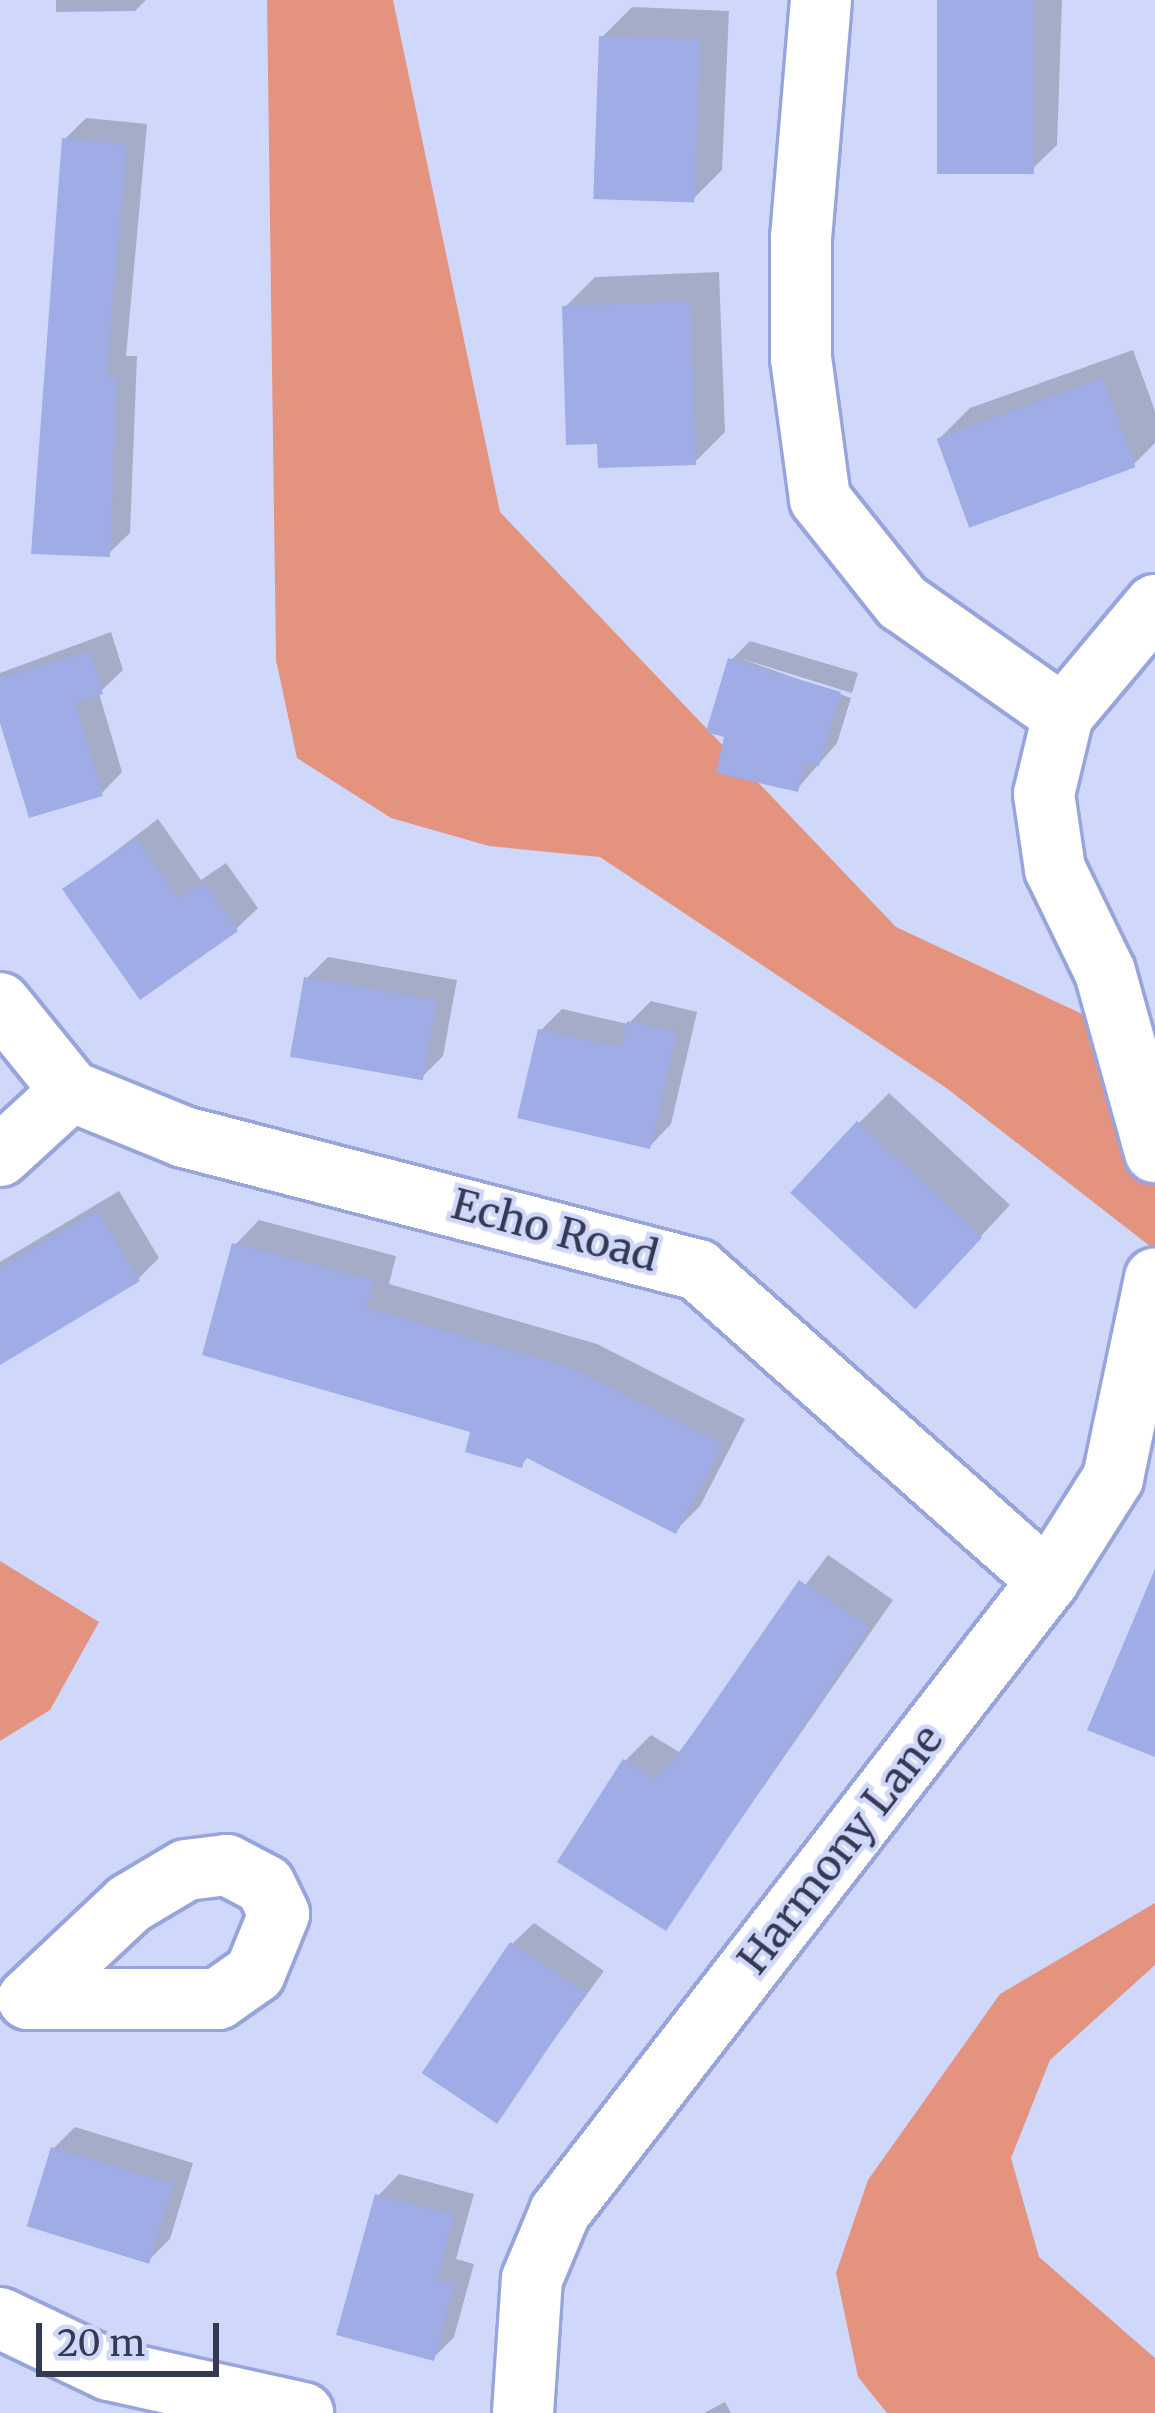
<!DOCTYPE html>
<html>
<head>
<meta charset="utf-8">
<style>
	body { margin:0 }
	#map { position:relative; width:1155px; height:2413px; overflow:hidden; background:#cfd8fb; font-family:Merriweather,serif }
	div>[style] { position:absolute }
	.green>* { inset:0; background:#e4937f }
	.shadow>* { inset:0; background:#0003 }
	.building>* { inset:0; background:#9face5; transform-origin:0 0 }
	.roads { filter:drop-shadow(3px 0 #98a5dd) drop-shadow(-3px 0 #98a5dd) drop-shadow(0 3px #98a5dd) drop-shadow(0 -3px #98a5dd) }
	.street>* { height:60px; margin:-30px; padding:0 30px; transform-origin:30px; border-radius:30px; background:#fff }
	span { translate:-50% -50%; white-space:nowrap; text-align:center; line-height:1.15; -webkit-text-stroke:9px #cfd8fb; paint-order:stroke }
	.street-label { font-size:42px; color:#353a52 }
	.scale { position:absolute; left:36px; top:2323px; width:183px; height:54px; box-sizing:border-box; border:6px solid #353a52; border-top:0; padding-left:15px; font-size:36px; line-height:42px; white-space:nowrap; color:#353a52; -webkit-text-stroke:9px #cfd8fb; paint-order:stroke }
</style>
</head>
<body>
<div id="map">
	<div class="green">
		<i style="clip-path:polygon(267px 0,393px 0,500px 512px,896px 927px,1155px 1048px,1155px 1250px,945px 1087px,600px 857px,489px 846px,391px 818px,297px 758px,276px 660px)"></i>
		<i style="clip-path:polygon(0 1561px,99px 1622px,50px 1710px,0 1741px)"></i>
		<i style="clip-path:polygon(1155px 1903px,1155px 1965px,1050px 2060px,1011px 2158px,1039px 2257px,1155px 2358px,1155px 2413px,887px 2413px,858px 2377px,836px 2273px,868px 2180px,1000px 1994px)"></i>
	</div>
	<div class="shadow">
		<i style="clip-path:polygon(56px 0,146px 0,135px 11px,56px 12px)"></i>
		<i style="clip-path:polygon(940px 0,1062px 0,1057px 145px,1026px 175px)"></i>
		<i style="clip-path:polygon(632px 7px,729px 11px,722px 170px,692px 200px,602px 37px)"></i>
		<i style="clip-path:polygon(86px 118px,147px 124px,126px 356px,137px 356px,130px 533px,108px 554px,65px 139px)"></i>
		<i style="clip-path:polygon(719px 272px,725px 432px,694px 463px,565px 307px,595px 277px)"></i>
		<i style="clip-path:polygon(1133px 350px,1155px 411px,1155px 443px,1133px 465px,940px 438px,970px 408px)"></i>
		<i style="clip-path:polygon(111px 632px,123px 670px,99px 693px,122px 772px,101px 794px,0 713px,0 673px)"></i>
		<i style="clip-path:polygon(750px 641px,858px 673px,852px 693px,739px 658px,851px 698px,837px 743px,797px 789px,727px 735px,731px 660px)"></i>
		<i style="clip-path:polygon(158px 819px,201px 880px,226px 863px,258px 908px,236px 929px,66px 889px)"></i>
		<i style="clip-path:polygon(328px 957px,457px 980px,443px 1056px,422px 1077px,307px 978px)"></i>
		<i style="clip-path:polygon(651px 1001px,697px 1012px,671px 1124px,650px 1146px,540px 1031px,562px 1009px,628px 1024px)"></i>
		<i style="clip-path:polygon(889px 1093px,1010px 1205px,945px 1275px,859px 1123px)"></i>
		<i style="clip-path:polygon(119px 1191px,159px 1258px,138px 1279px,0 1344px,0 1262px)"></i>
		<i style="clip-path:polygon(259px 1220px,396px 1256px,389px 1284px,597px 1344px,745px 1419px,700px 1506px,675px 1531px,529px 1456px,521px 1465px,235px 1245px)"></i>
		<i style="clip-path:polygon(828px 1555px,893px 1600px,666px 1927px,625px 1761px,651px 1735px,679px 1752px)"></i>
		<i style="clip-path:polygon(534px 1923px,604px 1971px,495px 2120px,512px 1944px)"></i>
		<i style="clip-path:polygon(75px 2127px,193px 2163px,170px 2239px,149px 2260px,54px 2148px)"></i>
		<i style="clip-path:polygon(399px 2174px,474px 2194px,456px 2259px,474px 2264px,454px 2337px,433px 2358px,378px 2196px)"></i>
		<i style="clip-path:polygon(725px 2402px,731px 2413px,704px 2413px)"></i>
	</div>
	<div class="building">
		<i style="left:937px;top:0;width:97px;height:174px"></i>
		<i style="left:599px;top:36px;width:101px;height:163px;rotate:2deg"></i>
		<i style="clip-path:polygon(62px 138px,127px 145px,106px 376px,117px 377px,110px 557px,31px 554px)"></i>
		<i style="clip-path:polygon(690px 301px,696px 465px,598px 468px,597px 444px,566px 445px,562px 306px)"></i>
		<i style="left:1103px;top:378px;width:95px;height:177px;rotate:70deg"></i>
		<i style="clip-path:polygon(90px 651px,103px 694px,75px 703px,103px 796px,29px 818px,0 723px,0 678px)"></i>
		<i style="clip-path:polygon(728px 658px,841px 692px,819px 766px,805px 762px,798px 792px,716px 773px,724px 737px,706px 732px)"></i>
		<i style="clip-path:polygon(136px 838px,179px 899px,203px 882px,238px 931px,140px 1000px,62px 889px)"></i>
		<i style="left:304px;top:977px;width:135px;height:81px;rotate:10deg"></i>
		<i style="clip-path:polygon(627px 1021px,677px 1033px,650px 1149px,517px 1118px,538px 1029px,621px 1047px)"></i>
		<i style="left:857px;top:1121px;width:171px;height:98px;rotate:43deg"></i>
		<i style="clip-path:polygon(97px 1210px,140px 1281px,0 1365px,0 1268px)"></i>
		<i style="clip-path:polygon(232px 1243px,373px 1280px,366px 1308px,572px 1368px,723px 1445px,676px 1534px,525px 1457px,522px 1468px,465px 1452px,470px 1432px,202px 1355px)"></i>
		<i style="clip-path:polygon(1155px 1569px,1155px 1757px,1087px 1730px)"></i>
		<i style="clip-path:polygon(799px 1580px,869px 1627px,666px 1931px,557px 1862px,623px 1759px,655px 1780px,678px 1755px)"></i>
		<i style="left:510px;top:1942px;width:91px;height:158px;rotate:34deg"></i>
		<i style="left:51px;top:2147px;width:128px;height:83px;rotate:17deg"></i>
		<i style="clip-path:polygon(375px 2194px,454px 2215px,437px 2280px,454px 2285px,434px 2361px,336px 2335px)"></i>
	</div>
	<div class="roads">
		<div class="street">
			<i style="left:821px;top:0;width:239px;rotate:94.8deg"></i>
			<i style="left:801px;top:238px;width:120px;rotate:90deg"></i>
			<i style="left:801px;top:358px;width:142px;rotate:82.3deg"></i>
			<i style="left:820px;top:499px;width:132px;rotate:51.5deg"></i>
			<i style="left:902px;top:602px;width:197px;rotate:35.1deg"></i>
			<i style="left:1155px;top:605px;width:143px;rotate:129.9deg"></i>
			<i style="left:1063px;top:715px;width:81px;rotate:103.5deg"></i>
			<i style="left:1044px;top:794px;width:76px;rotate:81.7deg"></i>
			<i style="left:1055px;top:869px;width:114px;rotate:64.1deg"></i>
			<i style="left:1105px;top:972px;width:187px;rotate:74.5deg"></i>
			<i style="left:0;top:1003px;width:113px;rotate:51.1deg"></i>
			<i style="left:71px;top:1091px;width:122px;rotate:22.2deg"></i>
			<i style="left:184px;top:1137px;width:531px;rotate:14.51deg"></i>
			<i style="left:698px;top:1270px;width:468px;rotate:41.6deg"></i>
			<i style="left:0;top:1156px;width:96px;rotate:-42.5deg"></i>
			<i style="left:227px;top:1865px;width:43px;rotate:27.8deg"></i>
			<i style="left:265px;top:1885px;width:32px;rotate:64deg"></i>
			<i style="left:279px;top:1914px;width:64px;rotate:112.1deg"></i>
			<i style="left:255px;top:1973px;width:45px;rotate:144.9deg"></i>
			<i style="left:218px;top:1999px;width:190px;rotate:180deg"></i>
			<i style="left:28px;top:1999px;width:139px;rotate:-43.2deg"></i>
			<i style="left:129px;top:1904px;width:66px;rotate:-30.8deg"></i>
			<i style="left:186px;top:1870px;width:41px;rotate:-7deg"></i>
			<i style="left:0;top:2318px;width:121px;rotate:25.5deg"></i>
			<i style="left:109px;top:2370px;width:199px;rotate:12.5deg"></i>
			<i style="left:523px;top:2413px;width:134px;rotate:-86.2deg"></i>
			<i style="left:532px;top:2279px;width:73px;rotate:-67.3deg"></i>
			<i style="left:560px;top:2212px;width:798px;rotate:-52.28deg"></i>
			<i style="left:1048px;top:1581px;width:122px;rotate:-57.7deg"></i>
			<i style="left:1113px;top:1478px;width:204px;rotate:-78.1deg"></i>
		</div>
	</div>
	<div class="street-label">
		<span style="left:555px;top:1230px;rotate:15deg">Echo Road</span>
		<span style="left:840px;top:1849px;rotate:-52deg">Harmony Lane</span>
	</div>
	<div class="scale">20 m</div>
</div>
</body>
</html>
